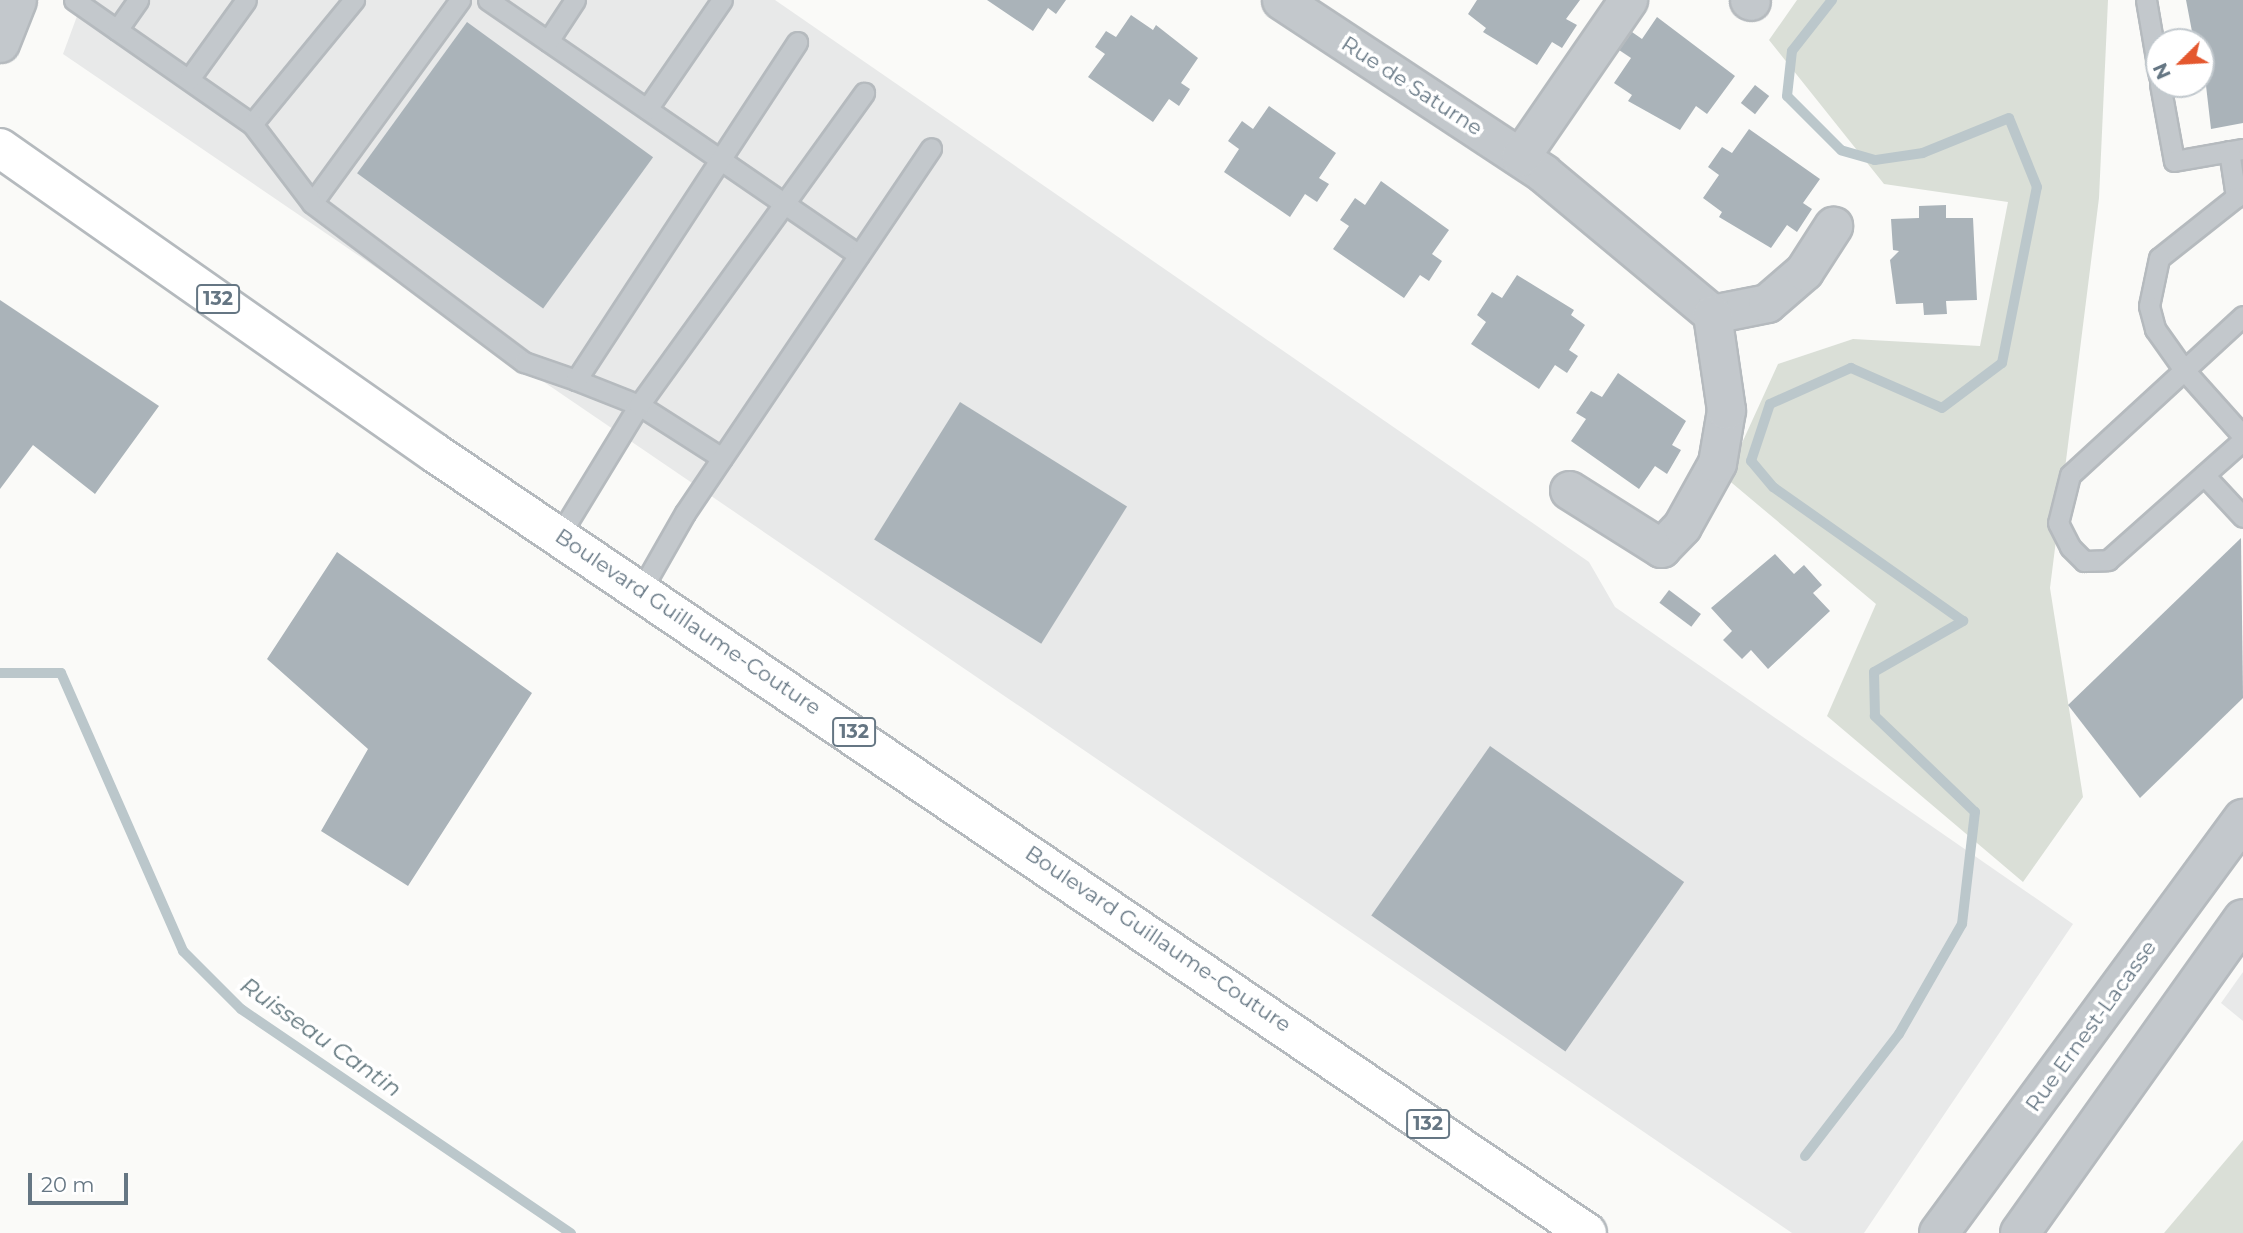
<!DOCTYPE html>
<html>
<head>
<meta charset="utf-8">
<style>
	body { margin:0 }
	#map { position:relative; width:2243px; height:1233px; overflow:hidden; background:#fafaf8; font-family:Montserrat,sans-serif }
	div>[style] { position:absolute }
	.built>* { inset:0; background:#e8e9e9 }
	.green>* { inset:0; background:#dadfd7 }
	.stream>* { height:10px; margin:-5px; padding:0 5px; transform-origin:5px; border-radius:5px; background:#bbc7cb }
	.building>* { inset:0; background:#aab3b9; transform-origin:0 0 }
	.roads { filter:drop-shadow(2px 0 #b5babe) drop-shadow(-2px 0 #b5babe) drop-shadow(0 2px #b5babe) drop-shadow(0 -2px #b5babe) }
	.service>* { height:19px; margin:-9.5px; padding:0 9.5px; transform-origin:9.5px; border-radius:9.5px; background:#c3c8cc }
	.minor>* { height:37px; margin:-18.5px; padding:0 18.5px; transform-origin:18.5px; border-radius:18.5px; background:#c3c8cc }
	.tertiary>* { height:38px; margin:-19px; padding:0 19px; transform-origin:19px; border-radius:19px; background:#c3c8cc }
	.primary>* { height:38px; margin:-19px; padding:0 19px; transform-origin:19px; border-radius:19px; background:#fff }
	span { translate:-50% -50%; white-space:nowrap; text-align:center; line-height:1.15; -webkit-text-stroke:7px #fff; paint-order:stroke }
	.shield-label span { padding:2px 5px; background:#fff; border:2px solid; border-radius:5px; -webkit-text-stroke-width:0 }
	.shield-label { font-size:19px; color:#657683; font-weight:700 }
	.street-label { font-size:21px; color:#657683 }
	.water-label { font-size:23px; color:#60757c; font-style:italic }
	.north { position:absolute; left:2145px; top:28px; width:70px; height:70px; box-sizing:border-box; background:#fff; border:2px solid #c1c8cd; border-radius:50%; rotate:246deg; font-size:19px; font-weight:700; line-height:28px; text-align:center; color:#657683 }
	.north::after { content:''; display:block; margin:auto; width:24px; height:32px; background:#e4572e; clip-path:polygon(50% 0,100% 100%,50% 72%,0 100%) }
	.scale { position:absolute; left:28px; top:1173px; width:100px; height:32px; box-sizing:border-box; border:4px solid #657683; border-top:0; padding-left:9px; font-size:21px; line-height:24px; white-space:nowrap; color:#657683; -webkit-text-stroke:5px #fff; paint-order:stroke }
</style>
</head>
<body>
<div id="map">
	<div class="built">
		<i style="clip-path:polygon(83px 0,775px 0,1589px 562px,1615px 607px,2073px 924px,1864px 1233px,1792px 1233px,63px 54px)"></i>
		<i style="clip-path:polygon(2243px 972px,2243px 1021px,2221px 1003px)"></i>
	</div>
	<div class="green">
		<i style="clip-path:polygon(1797px 0,2108px 0,2099px 198px,2050px 588px,2083px 797px,2023px 882px,1827px 716px,1876px 604px,1726px 478px,1778px 364px,1853px 339px,1980px 346px,2008px 202px,1884px 184px,1769px 40px)"></i>
		<i style="clip-path:polygon(2243px 1140px,2243px 1233px,2164px 1233px)"></i>
	</div>
	<div class="stream">
		<i style="left:0;top:673px;width:61px"></i>
		<i style="left:61px;top:673px;width:304px;rotate:66.3deg"></i>
		<i style="left:183px;top:951px;width:82px;rotate:45deg"></i>
		<i style="left:241px;top:1009px;width:399px;rotate:34.2deg"></i>
		<i style="left:1805px;top:1156px;width:154px;rotate:-52.4deg"></i>
		<i style="left:1899px;top:1034px;width:127px;rotate:-60.2deg"></i>
		<i style="left:1962px;top:924px;width:113px;rotate:-83.4deg"></i>
		<i style="left:1975px;top:812px;width:139px;rotate:-136.2deg"></i>
		<i style="left:1875px;top:716px;width:44px;rotate:-91.3deg"></i>
		<i style="left:1874px;top:672px;width:103px;rotate:-29.8deg"></i>
		<i style="left:1963px;top:621px;width:232px;rotate:-144.8deg"></i>
		<i style="left:1773px;top:487px;width:34px;rotate:-130deg"></i>
		<i style="left:1751px;top:461px;width:60px;rotate:-71.6deg"></i>
		<i style="left:1770px;top:404px;width:89px;rotate:-24deg"></i>
		<i style="left:1851px;top:368px;width:99px;rotate:23.7deg"></i>
		<i style="left:1942px;top:408px;width:75px;rotate:-36.9deg"></i>
		<i style="left:2002px;top:363px;width:179px;rotate:-78.8deg"></i>
		<i style="left:2037px;top:187px;width:74px;rotate:-112.1deg"></i>
		<i style="left:2009px;top:118px;width:93px;rotate:157.9deg"></i>
		<i style="left:1923px;top:153px;width:49px;rotate:171.7deg"></i>
		<i style="left:1875px;top:160px;width:35px;rotate:-164deg"></i>
		<i style="left:1841px;top:150px;width:76px;rotate:-135deg"></i>
		<i style="left:1787px;top:96px;width:45px;rotate:-83.7deg"></i>
		<i style="left:1792px;top:51px;width:65px;rotate:-51.9deg"></i>
	</div>
	<div class="building">
		<i style="clip-path:polygon(987px 0,1066px 0,1056px 14px,1048px 8px,1033px 31px)"></i>
		<i style="clip-path:polygon(1477px 0,1580px 0,1566px 19px,1577px 25px,1562px 48px,1552px 42px,1537px 65px,1483px 32px,1486px 28px,1468px 14px)"></i>
		<i style="clip-path:polygon(2186px 0,2243px 0,2243px 123px,2211px 129px,2201px 42px,2194px 42px)"></i>
		<i style="clip-path:polygon(1131px 15px,1153px 30px,1156px 25px,1198px 58px,1181px 83px,1190px 89px,1179px 106px,1169px 99px,1153px 122px,1088px 77px,1105px 54px,1095px 47px,1106px 31px,1116px 37px)"></i>
		<i style="clip-path:polygon(1657px 17px,1735px 76px,1707px 114px,1696px 106px,1680px 130px,1628px 101px,1632px 95px,1614px 83px,1631px 58px,1619px 50px,1632px 32px,1642px 39px)"></i>
		<i style="left:467px;top:22px;width:230px;height:187px;rotate:36deg"></i>
		<i style="left:1755px;top:85px;width:18px;height:23px;rotate:38deg"></i>
		<i style="clip-path:polygon(1269px 106px,1336px 153px,1319px 178px,1329px 184px,1317px 202px,1305px 194px,1290px 217px,1224px 172px,1239px 149px,1228px 141px,1242px 121px,1253px 129px)"></i>
		<i style="clip-path:polygon(1749px 129px,1820px 179px,1803px 203px,1812px 209px,1797px 232px,1787px 225px,1771px 248px,1719px 217px,1722px 212px,1703px 198px,1719px 175px,1708px 167px,1722px 147px,1732px 153px)"></i>
		<i style="clip-path:polygon(1381px 181px,1449px 230px,1432px 254px,1442px 261px,1429px 281px,1420px 275px,1404px 298px,1333px 249px,1349px 226px,1340px 220px,1355px 198px,1365px 205px)"></i>
		<i style="clip-path:polygon(1946px 205px,1946px 218px,1973px 218px,1977px 300px,1946px 301px,1947px 314px,1924px 315px,1923px 303px,1896px 304px,1890px 260px,1899px 251px,1893px 250px,1891px 219px,1919px 218px,1919px 206px)"></i>
		<i style="clip-path:polygon(1517px 275px,1574px 310px,1571px 315px,1585px 325px,1569px 350px,1578px 356px,1567px 373px,1555px 365px,1539px 389px,1471px 344px,1486px 322px,1477px 315px,1492px 292px,1502px 298px)"></i>
		<i style="clip-path:polygon(0 300px,159px 406px,95px 494px,33px 445px,0 489px)"></i>
		<i style="clip-path:polygon(1618px 373px,1686px 421px,1672px 445px,1681px 450px,1667px 474px,1655px 466px,1639px 489px,1571px 441px,1586px 419px,1576px 413px,1591px 391px,1602px 397px)"></i>
		<i style="left:960px;top:402px;width:197px;height:162px;rotate:32deg"></i>
		<i style="clip-path:polygon(2241px 538px,2243px 698px,2140px 798px,2068px 705px)"></i>
		<i style="clip-path:polygon(337px 552px,532px 693px,408px 886px,321px 831px,368px 749px,267px 659px)"></i>
		<i style="clip-path:polygon(1775px 554px,1794px 574px,1804px 565px,1822px 585px,1813px 593px,1830px 611px,1768px 669px,1751px 650px,1742px 659px,1723px 640px,1732px 631px,1711px 608px)"></i>
		<i style="left:1669px;top:590px;width:40px;height:16px;rotate:37deg"></i>
		<i style="left:1490px;top:746px;width:237px;height:207px;rotate:35deg"></i>
	</div>
	<div class="roads">
		<div class="service">
			<i style="left:74px;top:0;width:217px;rotate:34.9deg"></i>
			<i style="left:252px;top:124px;width:161px;rotate:-50.6deg"></i>
			<i style="left:460px;top:0;width:251px;rotate:126.1deg"></i>
			<i style="left:312px;top:203px;width:265px;rotate:36.9deg"></i>
			<i style="left:524px;top:362px;width:55px;rotate:19.1deg"></i>
			<i style="left:488px;top:0;width:450px;rotate:34.5deg"></i>
			<i style="left:2146px;top:0;width:77px;rotate:80.3deg"></i>
			<i style="left:117px;top:30px;width:37px;rotate:-55deg"></i>
			<i style="left:548px;top:41px;width:49px;rotate:-56.6deg"></i>
			<i style="left:189px;top:79px;width:97px;rotate:-54.2deg"></i>
			<i style="left:2160px;top:84px;width:78px;rotate:79.7deg"></i>
			<i style="left:2174px;top:161px;width:70px;rotate:-9.9deg"></i>
			<i style="left:647px;top:109px;width:132px;rotate:-55.5deg"></i>
			<i style="left:252px;top:124px;width:99px;rotate:52.8deg"></i>
			<i style="left:2229px;top:151px;width:47px;rotate:81.3deg"></i>
			<i style="left:2236px;top:197px;width:98px;rotate:141.6deg"></i>
			<i style="left:2159px;top:258px;width:49px;rotate:101.8deg"></i>
			<i style="left:2149px;top:306px;width:24px;rotate:75deg"></i>
			<i style="left:2155px;top:329px;width:50px;rotate:54.7deg"></i>
			<i style="left:2184px;top:370px;width:89px;rotate:48.2deg"></i>
			<i style="left:2243px;top:316px;width:235px;rotate:137.4deg"></i>
			<i style="left:2070px;top:475px;width:49px;rotate:104deg"></i>
			<i style="left:2058px;top:523px;width:27px;rotate:63deg"></i>
			<i style="left:2070px;top:547px;width:20px;rotate:45deg"></i>
			<i style="left:2084px;top:561px;width:24px;rotate:-2deg"></i>
			<i style="left:2108px;top:560px;width:181px;rotate:-41.6deg"></i>
			<i style="left:722px;top:458px;width:98px;rotate:-147.4deg"></i>
			<i style="left:639px;top:405px;width:68px;rotate:-158.4deg"></i>
			<i style="left:576px;top:380px;width:404px;rotate:-56.8deg"></i>
			<i style="left:2204px;top:475px;width:57px;rotate:47.1deg"></i>
			<i style="left:559px;top:536px;width:153px;rotate:-58.6deg"></i>
			<i style="left:639px;top:405px;width:385px;rotate:-54.2deg"></i>
			<i style="left:641px;top:590px;width:89px;rotate:-60.3deg"></i>
			<i style="left:685px;top:513px;width:440px;rotate:-56deg"></i>
		</div>
		<div class="minor">
			<i style="left:1281px;top:0;width:314px;rotate:33.4deg"></i>
			<i style="left:1543px;top:173px;width:220px;rotate:39.8deg"></i>
			<i style="left:1712px;top:314px;width:56px;rotate:-11.3deg"></i>
			<i style="left:1767px;top:303px;width:49px;rotate:-40.9deg"></i>
			<i style="left:1804px;top:271px;width:54px;rotate:-57.2deg"></i>
			<i style="left:1749px;top:0;width:2px;rotate:27deg"></i>
			<i style="left:0;top:43px;width:46px;rotate:-68.4deg"></i>
			<i style="left:1520px;top:157px;width:191px;rotate:-55.5deg"></i>
			<i style="left:1569px;top:490px;width:109px;rotate:32.2deg"></i>
			<i style="left:1661px;top:548px;width:30px;rotate:-46deg"></i>
			<i style="left:1682px;top:526px;width:72px;rotate:-60.9deg"></i>
			<i style="left:1717px;top:463px;width:54px;rotate:-80.4deg"></i>
			<i style="left:1726px;top:410px;width:97px;rotate:-98.3deg"></i>
		</div>
		<div class="tertiary">
			<i style="left:1939px;top:1233px;width:514px;rotate:-53.71deg"></i>
			<i style="left:2020px;top:1233px;width:385px;rotate:-54.6deg"></i>
		</div>
		<div class="primary">
			<i style="left:0;top:148px;width:531px;rotate:35.04deg"></i>
			<i style="left:435px;top:453px;width:1391px;rotate:34.1deg"></i>
		</div>
	</div>
	<div class="shield-label">
		<span style="left:218px;top:299px">132</span>
		<span style="left:854px;top:732px">132</span>
		<span style="left:1428px;top:1124px">132</span>
	</div>
	<div class="street-label">
		<span style="left:1412px;top:86px;rotate:33deg">Rue de Saturne</span>
		<span style="left:688px;top:622px;rotate:34deg">Boulevard Guillaume-Couture</span>
		<span style="left:1158px;top:939px;rotate:34deg">Boulevard Guillaume-Couture</span>
		<span style="left:2091px;top:1026px;rotate:-54deg">Rue Ernest-Lacasse</span>
	</div>
	<div class="water-label">
		<span style="left:321px;top:1037px;rotate:35deg">Ruisseau Cantin</span>
	</div>
	<div class="north">N</div>
	<div class="scale">20 m</div>
</div>
</body>
</html>
